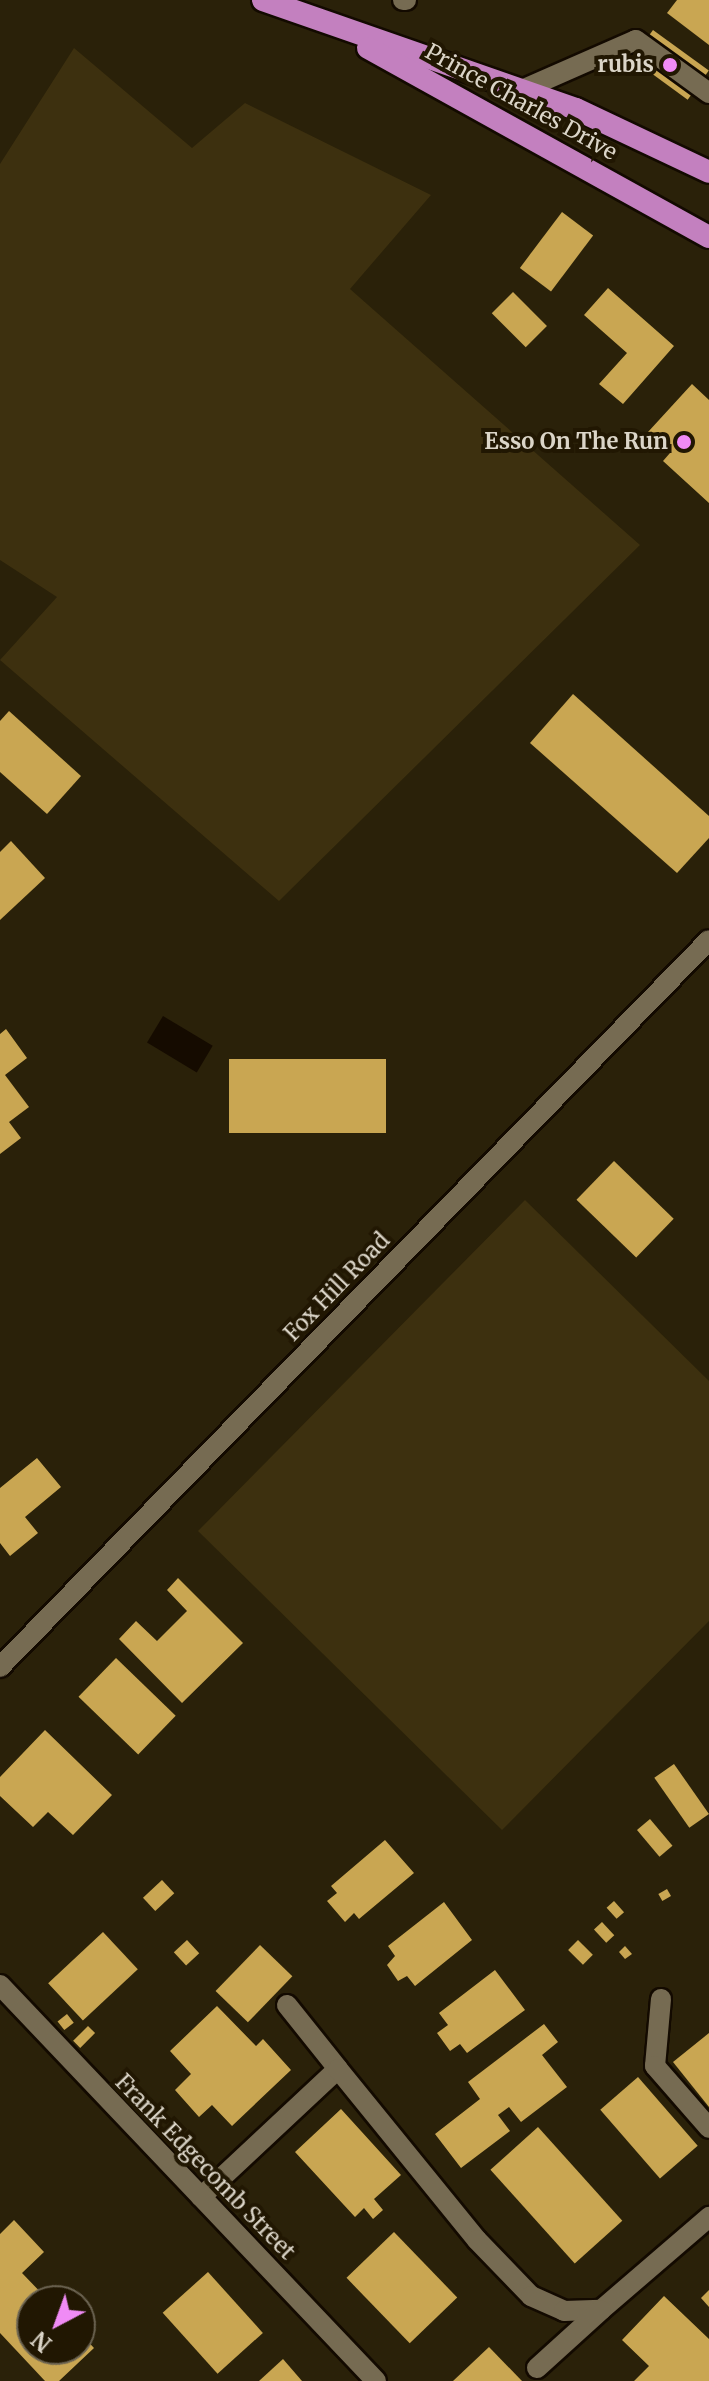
<!DOCTYPE html>
<html>
<head>
<meta charset="utf-8">
<style>
	body { margin:0 }
	#map { position:relative; width:709px; height:2381px; overflow:hidden; background:#2a2109; font-family:Merriweather,serif }
	div>[style] { position:absolute }
	.green>* { inset:0; background:#3d300f }
	.water>* { inset:0; background:#150b00; transform-origin:0 0 }
	.building>* { inset:0; background:#c9a652; transform-origin:0 0 }
	.roads { filter:drop-shadow(2px 0 #130a00) drop-shadow(-2px 0 #130a00) drop-shadow(0 2px #130a00) drop-shadow(0 -2px #130a00) }
	.service>* { height:20px; margin:-10px; padding:0 10px; transform-origin:10px; border-radius:10px; background:#766b52 }
	.minor>* { height:20px; margin:-10px; padding:0 10px; transform-origin:10px; border-radius:10px; background:#766b52 }
	.secondary>* { height:20px; margin:-10px; padding:0 10px; transform-origin:10px; border-radius:10px; background:#766b52 }
	.trunk>* { height:22px; margin:-11px; padding:0 11px; transform-origin:11px; border-radius:11px; background:#c380bf }
	.dots>* { width:22px; height:22px; translate:-50% -50%; box-sizing:border-box; border:4px solid #211702; border-radius:50% }
	span { translate:-50% -50%; white-space:nowrap; text-align:center; line-height:1.15; -webkit-text-stroke:8px #211702; paint-order:stroke }
	.poi-label { font-size:22px; color:#dbd5c8; font-weight:700 }
	.right { translate:-100% -50%; text-align:right }
	.street-label { font-size:22px; color:#dbd5c8 }
	.north { position:absolute; left:16px; top:2285px; width:80px; height:80px; box-sizing:border-box; background:#211702; border:2px solid #6b6351; border-radius:50%; rotate:221deg; font-size:22px; font-weight:700; line-height:32px; text-align:center; color:#dbd5c8 }
	.north::after { content:''; display:block; margin:auto; width:28px; height:36px; background:#f08bf5; clip-path:polygon(50% 0,100% 100%,50% 72%,0 100%) }
</style>
</head>
<body>
<div id="map">
	<div class="green">
		<i style="clip-path:polygon(74px 48px,192px 148px,245px 103px,431px 195px,350px 289px,640px 545px,279px 901px,0 660px,57px 597px,0 560px,0 164px)"></i>
		<i style="clip-path:polygon(525px 1200px,709px 1381px,709px 1621px,502px 1830px,198px 1531px)"></i>
	</div>
	<div class="water">
		<i style="left:163px;top:1016px;width:58px;height:31px;rotate:31deg"></i>
	</div>
	<div class="building">
		<i style="clip-path:polygon(677px 0,709px 0,709px 45px,667px 13px)"></i>
		<i style="left:653px;top:30px;width:69px;height:36px;rotate:36deg"></i>
		<i style="left:562px;top:212px;width:39px;height:70px;rotate:37deg"></i>
		<i style="clip-path:polygon(608px 288px,674px 346px,623px 404px,599px 384px,627px 353px,584px 315px)"></i>
		<i style="left:513px;top:292px;width:48px;height:30px;rotate:45deg"></i>
		<i style="clip-path:polygon(692px 384px,709px 400px,709px 503px,663px 461px,670px 453px,648px 432px)"></i>
		<i style="clip-path:polygon(573px 694px,709px 816px,709px 838px,677px 873px,530px 743px)"></i>
		<i style="clip-path:polygon(9px 711px,81px 776px,47px 814px,0 772px,0 721px)"></i>
		<i style="clip-path:polygon(11px 841px,45px 878px,0 920px,0 852px)"></i>
		<i style="clip-path:polygon(6px 1029px,27px 1058px,5px 1075px,29px 1107px,9px 1122px,21px 1138px,0 1154px,0 1034px)"></i>
		<i style="left:229px;top:1059px;width:157px;height:74px"></i>
		<i style="left:614px;top:1161px;width:83px;height:54px;rotate:44deg"></i>
		<i style="clip-path:polygon(37px 1458px,61px 1487px,25px 1517px,38px 1533px,10px 1556px,0 1543px,0 1488px)"></i>
		<i style="clip-path:polygon(178px 1578px,243px 1643px,182px 1703px,119px 1639px,136px 1621px,157px 1641px,187px 1611px,167px 1590px)"></i>
		<i style="left:116px;top:1658px;width:83px;height:54px;rotate:44deg"></i>
		<i style="clip-path:polygon(45px 1730px,112px 1795px,73px 1835px,48px 1812px,33px 1827px,0 1796px,0 1777px)"></i>
		<i style="left:674px;top:1764px;width:61px;height:24px;rotate:55deg"></i>
		<i style="left:650px;top:1819px;width:35px;height:17px;rotate:50deg"></i>
		<i style="clip-path:polygon(385px 1840px,414px 1873px,359px 1919px,354px 1913px,345px 1922px,327px 1901px,337px 1893px,331px 1886px)"></i>
		<i style="left:162px;top:1880px;width:18px;height:26px;rotate:47deg"></i>
		<i style="left:667px;top:1889px;width:8px;height:10px;rotate:60deg"></i>
		<i style="left:614px;top:1901px;width:15px;height:10px;rotate:48deg"></i>
		<i style="clip-path:polygon(444px 1902px,472px 1940px,415px 1986px,407px 1976px,398px 1981px,387px 1965px,395px 1956px,388px 1946px)"></i>
		<i style="left:602px;top:1922px;width:18px;height:11px;rotate:47deg"></i>
		<i style="left:103px;top:1932px;width:51px;height:75px;rotate:47deg"></i>
		<i style="left:187px;top:1940px;width:18px;height:18px;rotate:47deg"></i>
		<i style="left:578px;top:1940px;width:21px;height:14px;rotate:45deg"></i>
		<i style="left:260px;top:1945px;width:45px;height:64px;rotate:44deg"></i>
		<i style="clip-path:polygon(625px 1946px,632px 1954px,625px 1959px,619px 1952px)"></i>
		<i style="clip-path:polygon(495px 1970px,525px 2010px,467px 2053px,460px 2044px,450px 2051px,437px 2033px,448px 2025px,439px 2013px)"></i>
		<i style="clip-path:polygon(217px 2006px,256px 2046px,263px 2039px,291px 2070px,232px 2126px,212px 2105px,199px 2117px,175px 2090px,191px 2074px,170px 2051px)"></i>
		<i style="left:67px;top:2014px;width:11px;height:12px;rotate:52deg"></i>
		<i style="clip-path:polygon(544px 2024px,558px 2042px,542px 2055px,567px 2087px,521px 2122px,509px 2107px,498px 2115px,510px 2131px,461px 2168px,435px 2134px,480px 2099px,468px 2082px)"></i>
		<i style="left:88px;top:2026px;width:10px;height:21px;rotate:45deg"></i>
		<i style="clip-path:polygon(709px 2033px,709px 2107px,673px 2062px)"></i>
		<i style="left:638px;top:2077px;width:91px;height:50px;rotate:49deg"></i>
		<i style="clip-path:polygon(341px 2109px,401px 2175px,374px 2199px,383px 2210px,373px 2219px,364px 2208px,355px 2217px,295px 2152px)"></i>
		<i style="left:538px;top:2127px;width:126px;height:64px;rotate:48deg"></i>
		<i style="clip-path:polygon(14px 2220px,44px 2252px,22px 2273px,49px 2301px,32px 2301px,32px 2349px,80px 2349px,80px 2333px,94px 2348px,59px 2381px,45px 2381px,0 2333px,0 2234px)"></i>
		<i style="left:394px;top:2232px;width:91px;height:66px;rotate:46deg"></i>
		<i style="left:208px;top:2272px;width:82px;height:61px;rotate:48deg"></i>
		<i style="clip-path:polygon(709px 2290px,709px 2307px,701px 2298px)"></i>
		<i style="clip-path:polygon(664px 2296px,709px 2339px,709px 2381px,634px 2381px,649px 2366px,622px 2340px)"></i>
		<i style="clip-path:polygon(489px 2347px,522px 2381px,453px 2381px)"></i>
		<i style="clip-path:polygon(283px 2359px,302px 2381px,259px 2381px)"></i>
	</div>
	<div class="roads">
		<div class="service">
			<i style="left:403px;top:0;width:3px"></i>
			<i style="left:522px;top:90px;width:124px;rotate:-23.7deg"></i>
			<i style="left:636px;top:40px;width:90px;rotate:36deg"></i>
			<i style="left:661px;top:1999px;width:67px;rotate:95.1deg"></i>
			<i style="left:655px;top:2066px;width:82px;rotate:48.9deg"></i>
			<i style="left:287px;top:2005px;width:82px;rotate:51.4deg"></i>
			<i style="left:201px;top:2197px;width:187px;rotate:-43.1deg"></i>
			<i style="left:338px;top:2069px;width:220px;rotate:50.9deg"></i>
			<i style="left:477px;top:2240px;width:78px;rotate:46deg"></i>
			<i style="left:531px;top:2296px;width:36px;rotate:24deg"></i>
			<i style="left:564px;top:2311px;width:37px;rotate:-2deg"></i>
			<i style="left:601px;top:2310px;width:143px;rotate:-40.7deg"></i>
			<i style="left:537px;top:2368px;width:86px;rotate:-42.2deg"></i>
		</div>
		<div class="minor">
			<i style="left:0;top:1985px;width:546px;rotate:46.48deg"></i>
		</div>
		<div class="secondary">
			<i style="left:0;top:1667px;width:1015px;rotate:-45.72deg"></i>
		</div>
		<div class="trunk">
			<i style="left:263px;top:0;width:331px;rotate:19.2deg"></i>
			<i style="left:576px;top:109px;width:147px;rotate:25.3deg"></i>
			<i style="left:368px;top:48px;width:390px;rotate:29deg"></i>
		</div>
	</div>
	<div class="dots">
		<i style="left:670px;top:65px;background:#f08bf5"></i>
		<i style="left:684px;top:442px;background:#f08bf5"></i>
	</div>
	<div class="poi-label">
		<span class="right" style="left:654px;top:65px">rubis</span>
		<span class="right" style="left:668px;top:442px">Esso On The Run</span>
	</div>
	<div class="street-label">
		<span style="left:521px;top:102px;rotate:29deg">Prince Charles Drive</span>
		<span style="left:337px;top:1287px;rotate:-46deg">Fox Hill Road</span>
		<span style="left:205px;top:2167px;rotate:46deg">Frank Edgecomb Street</span>
	</div>
	<div class="north">N</div>
</div>
</body>
</html>
